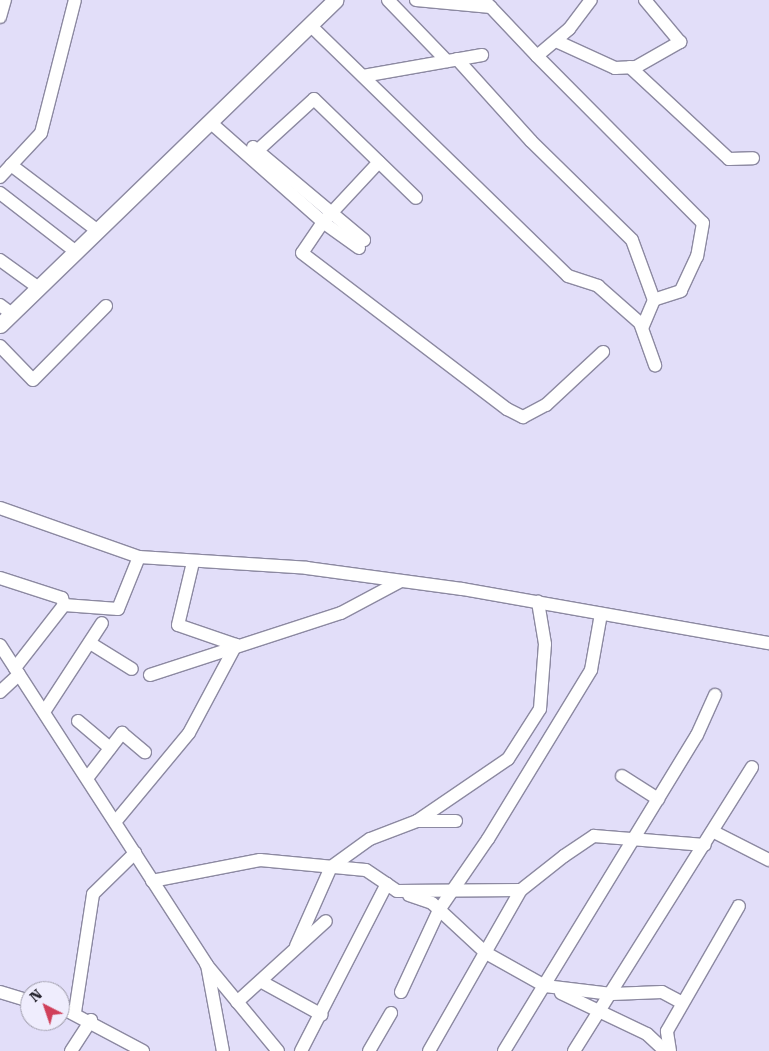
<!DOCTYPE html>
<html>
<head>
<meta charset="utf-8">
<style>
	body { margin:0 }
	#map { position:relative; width:769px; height:1051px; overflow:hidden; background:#e2def9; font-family:"Roboto Serif",serif }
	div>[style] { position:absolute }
	.roads { filter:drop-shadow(1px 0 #8c89a1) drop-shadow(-1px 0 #8c89a1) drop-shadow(0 1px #8c89a1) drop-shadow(0 -1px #8c89a1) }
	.minor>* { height:12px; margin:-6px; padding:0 6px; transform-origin:6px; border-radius:6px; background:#fff }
	.major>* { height:15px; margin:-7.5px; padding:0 7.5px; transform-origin:7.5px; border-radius:7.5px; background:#fff }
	span { translate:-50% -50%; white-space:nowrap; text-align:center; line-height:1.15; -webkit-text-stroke:5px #efedfd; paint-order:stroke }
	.north { position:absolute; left:20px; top:981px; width:50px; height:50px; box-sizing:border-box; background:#efedfd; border:1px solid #9e9caa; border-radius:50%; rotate:319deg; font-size:14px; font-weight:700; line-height:20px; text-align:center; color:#24232d }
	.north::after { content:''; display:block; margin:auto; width:18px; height:22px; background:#d0405a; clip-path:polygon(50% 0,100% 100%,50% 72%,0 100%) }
</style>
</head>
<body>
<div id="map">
	<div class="roads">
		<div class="minor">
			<i style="left:388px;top:0;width:85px;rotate:46deg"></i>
			<i style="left:416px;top:0;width:75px;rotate:5.3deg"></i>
			<i style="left:484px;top:0;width:77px;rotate:46.6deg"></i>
			<i style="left:537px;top:56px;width:42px;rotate:-40.2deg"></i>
			<i style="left:569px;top:29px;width:36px;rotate:-53deg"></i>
			<i style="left:645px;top:0;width:55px;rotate:50.2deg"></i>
			<i style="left:0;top:17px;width:18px;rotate:-74deg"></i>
			<i style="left:310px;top:25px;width:360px;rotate:44.2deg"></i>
			<i style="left:568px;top:276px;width:32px;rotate:18deg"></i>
			<i style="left:598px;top:286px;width:56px;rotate:41.4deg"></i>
			<i style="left:640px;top:323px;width:45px;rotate:70.3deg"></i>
			<i style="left:556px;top:41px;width:65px;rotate:24.6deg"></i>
			<i style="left:615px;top:68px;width:21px;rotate:-3deg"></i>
			<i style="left:636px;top:67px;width:51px;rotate:-29.6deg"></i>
			<i style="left:537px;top:56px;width:235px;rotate:45.2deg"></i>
			<i style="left:703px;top:223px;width:34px;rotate:100deg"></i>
			<i style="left:697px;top:256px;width:38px;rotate:115deg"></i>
			<i style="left:681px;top:291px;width:28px;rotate:162deg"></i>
			<i style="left:654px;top:300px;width:30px;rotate:113deg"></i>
			<i style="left:457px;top:59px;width:110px;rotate:47.9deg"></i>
			<i style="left:531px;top:141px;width:141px;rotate:44.4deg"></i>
			<i style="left:632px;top:240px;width:64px;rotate:69.9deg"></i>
			<i style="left:630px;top:67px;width:135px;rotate:42.9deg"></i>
			<i style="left:729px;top:159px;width:24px;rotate:-2deg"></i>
			<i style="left:363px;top:76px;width:121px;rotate:-10deg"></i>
			<i style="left:210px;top:122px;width:151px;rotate:41.5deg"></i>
			<i style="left:323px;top:222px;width:37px;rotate:124deg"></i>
			<i style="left:302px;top:253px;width:258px;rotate:37.3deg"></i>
			<i style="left:507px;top:409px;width:18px;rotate:27deg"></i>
			<i style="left:523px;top:417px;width:26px;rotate:-28deg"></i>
			<i style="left:546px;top:405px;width:78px;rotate:-42.9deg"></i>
			<i style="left:253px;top:147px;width:145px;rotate:40deg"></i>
			<i style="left:257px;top:151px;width:77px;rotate:-42.4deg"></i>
			<i style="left:314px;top:99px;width:142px;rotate:44.1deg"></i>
			<i style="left:11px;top:165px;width:109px;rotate:37.2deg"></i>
			<i style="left:0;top:177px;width:60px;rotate:-47deg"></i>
			<i style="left:41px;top:133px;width:137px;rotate:-75.7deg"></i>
			<i style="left:0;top:193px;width:96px;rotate:37.8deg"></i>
			<i style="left:359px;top:248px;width:44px;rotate:-144.2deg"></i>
			<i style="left:323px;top:222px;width:82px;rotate:-47deg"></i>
			<i style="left:0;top:260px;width:48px;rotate:35.7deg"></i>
			<i style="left:0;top:305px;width:15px;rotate:37deg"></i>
			<i style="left:0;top:346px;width:47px;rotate:45.9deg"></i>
			<i style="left:33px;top:380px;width:104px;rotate:-45.4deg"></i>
			<i style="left:0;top:508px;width:147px;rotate:19.4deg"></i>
			<i style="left:139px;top:557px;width:168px;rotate:3.7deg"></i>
			<i style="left:307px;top:568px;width:156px;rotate:7.7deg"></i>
			<i style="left:462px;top:589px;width:312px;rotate:10deg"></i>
			<i style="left:0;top:578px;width:65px;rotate:17.9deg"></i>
			<i style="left:62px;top:598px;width:7px;rotate:74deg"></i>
			<i style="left:64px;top:605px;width:80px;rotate:127.9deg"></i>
			<i style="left:64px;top:605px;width:54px;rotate:4.2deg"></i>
			<i style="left:118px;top:609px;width:56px;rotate:-68deg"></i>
			<i style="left:90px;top:643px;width:49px;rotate:31.8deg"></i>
			<i style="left:0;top:645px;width:380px;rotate:57.1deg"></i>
			<i style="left:206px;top:964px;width:113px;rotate:50.4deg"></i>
			<i style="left:150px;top:675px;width:201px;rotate:-18deg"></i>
			<i style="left:341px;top:613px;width:68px;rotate:-28.1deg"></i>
			<i style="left:0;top:692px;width:26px;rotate:-43deg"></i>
			<i style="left:44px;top:712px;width:106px;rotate:-56.9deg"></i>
			<i style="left:78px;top:721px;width:42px;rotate:40.2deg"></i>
			<i style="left:622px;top:776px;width:43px;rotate:32.6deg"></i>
			<i style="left:88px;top:777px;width:56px;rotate:-52.3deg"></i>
			<i style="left:122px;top:733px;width:30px;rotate:40deg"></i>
			<i style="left:116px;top:821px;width:114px;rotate:-50.3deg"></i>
			<i style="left:189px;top:733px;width:100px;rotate:-61.9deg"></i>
			<i style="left:236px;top:645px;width:61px;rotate:-161deg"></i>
			<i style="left:178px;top:625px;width:65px;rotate:-76.6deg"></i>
			<i style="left:417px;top:821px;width:39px"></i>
			<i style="left:714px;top:832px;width:62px;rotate:27deg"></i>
			<i style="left:152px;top:881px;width:110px;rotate:-11deg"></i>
			<i style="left:260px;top:860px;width:106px;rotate:5.4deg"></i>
			<i style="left:366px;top:870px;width:37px;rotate:34deg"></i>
			<i style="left:397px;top:891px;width:124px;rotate:-0.5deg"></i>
			<i style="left:409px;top:895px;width:24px;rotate:19deg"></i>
			<i style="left:432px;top:903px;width:74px;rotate:42.8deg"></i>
			<i style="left:486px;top:953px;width:68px;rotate:29.2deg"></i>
			<i style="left:545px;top:986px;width:67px;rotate:6.8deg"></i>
			<i style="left:612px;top:994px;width:50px;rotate:-2.3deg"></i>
			<i style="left:662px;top:992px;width:21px;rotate:28deg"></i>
			<i style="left:296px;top:946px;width:86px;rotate:-66.1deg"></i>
			<i style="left:331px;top:867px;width:48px;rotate:-35.7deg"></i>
			<i style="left:370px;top:839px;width:50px;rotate:-21deg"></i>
			<i style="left:417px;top:821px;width:110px;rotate:-34.3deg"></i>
			<i style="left:508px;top:759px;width:59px;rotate:-57.4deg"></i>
			<i style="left:540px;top:709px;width:65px;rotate:-85.6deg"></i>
			<i style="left:545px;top:644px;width:43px;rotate:-99.5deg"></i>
			<i style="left:207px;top:965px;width:87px;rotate:79.5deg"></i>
			<i style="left:262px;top:982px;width:68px;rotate:28.8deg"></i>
			<i style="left:0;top:992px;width:31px;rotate:17deg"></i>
			<i style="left:401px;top:992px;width:90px;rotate:-65.1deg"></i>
			<i style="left:439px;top:910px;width:86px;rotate:-55.4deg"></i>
			<i style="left:488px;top:839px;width:198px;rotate:-58.6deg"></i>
			<i style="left:591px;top:670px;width:57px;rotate:-79.9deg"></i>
			<i style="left:561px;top:993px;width:95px;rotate:25.5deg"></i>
			<i style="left:647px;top:1034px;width:25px;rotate:43deg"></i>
			<i style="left:237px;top:1002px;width:120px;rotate:-42.3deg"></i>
			<i style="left:60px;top:1007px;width:94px;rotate:27.9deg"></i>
			<i style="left:75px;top:1012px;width:119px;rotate:-81.3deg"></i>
			<i style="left:93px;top:894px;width:59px;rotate:-44.3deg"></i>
			<i style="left:71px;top:1051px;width:37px;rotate:-57deg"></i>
			<i style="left:301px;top:1051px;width:188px;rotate:-62.8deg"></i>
			<i style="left:369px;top:1051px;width:44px;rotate:-59.9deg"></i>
			<i style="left:429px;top:1051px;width:185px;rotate:-60.3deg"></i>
			<i style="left:521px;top:890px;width:55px;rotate:-38.3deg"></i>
			<i style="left:564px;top:856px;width:36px;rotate:-34deg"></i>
			<i style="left:594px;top:836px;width:111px;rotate:4.6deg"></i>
			<i style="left:504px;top:1051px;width:370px;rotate:-58.6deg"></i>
			<i style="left:697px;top:735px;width:44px;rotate:-65.8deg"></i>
			<i style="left:574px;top:1051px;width:335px;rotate:-57.9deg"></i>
			<i style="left:670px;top:1051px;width:20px;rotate:-99deg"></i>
			<i style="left:667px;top:1031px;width:144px;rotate:-60.1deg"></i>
		</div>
		<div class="major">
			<i style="left:0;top:325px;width:467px;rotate:-44.1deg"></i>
		</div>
	</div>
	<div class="north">N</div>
</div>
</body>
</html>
